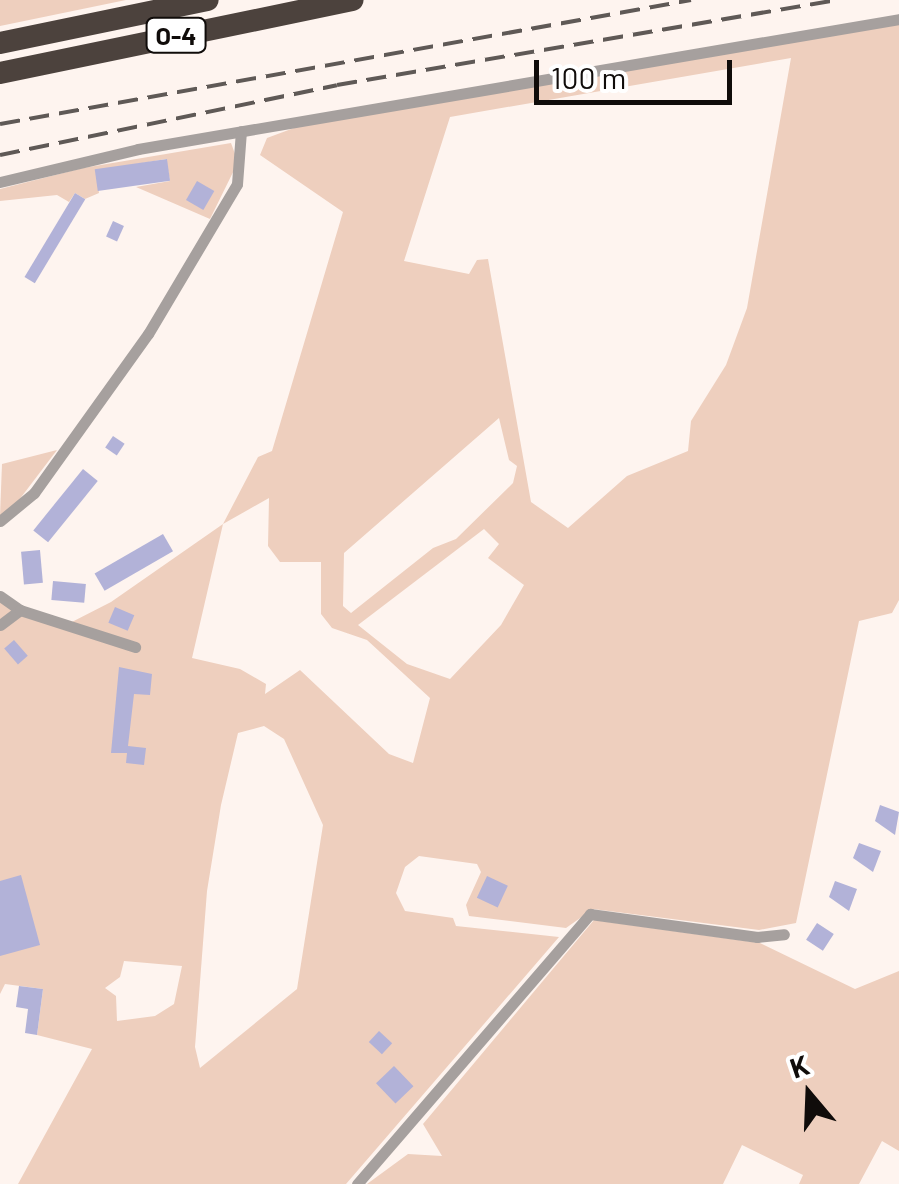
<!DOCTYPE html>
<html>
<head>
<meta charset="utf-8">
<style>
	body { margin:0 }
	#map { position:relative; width:899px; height:1184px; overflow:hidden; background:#fef4ef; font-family:Barlow,sans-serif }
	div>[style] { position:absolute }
	.green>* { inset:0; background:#eecfbe }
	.building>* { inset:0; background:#b2b2d8; transform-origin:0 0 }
	.minor>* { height:11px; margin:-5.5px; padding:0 5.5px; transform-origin:5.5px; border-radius:5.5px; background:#a6a09e }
	.motorway>* { height:22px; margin:-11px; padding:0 11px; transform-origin:11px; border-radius:11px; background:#4c423d }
	.rail>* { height:4px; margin-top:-2px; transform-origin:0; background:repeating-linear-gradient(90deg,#5f5956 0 20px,transparent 0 30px) }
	span { translate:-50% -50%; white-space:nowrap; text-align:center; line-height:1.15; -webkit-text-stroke:8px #fff; paint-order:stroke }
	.shield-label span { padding:2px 8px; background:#fff; border:2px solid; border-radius:8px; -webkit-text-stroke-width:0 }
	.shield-label { font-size:25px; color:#100c0a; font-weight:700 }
	.north { position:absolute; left:759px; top:1044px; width:100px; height:100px; -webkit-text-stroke:8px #fff; paint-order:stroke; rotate:341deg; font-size:28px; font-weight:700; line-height:40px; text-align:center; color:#100c0a }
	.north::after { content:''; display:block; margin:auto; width:35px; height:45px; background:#100c0a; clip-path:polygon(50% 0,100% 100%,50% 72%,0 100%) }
	.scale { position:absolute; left:534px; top:60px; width:198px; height:45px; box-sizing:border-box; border:5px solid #100c0a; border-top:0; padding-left:12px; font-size:30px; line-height:35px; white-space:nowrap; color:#100c0a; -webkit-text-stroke:8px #fff; paint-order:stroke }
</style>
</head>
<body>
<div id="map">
	<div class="green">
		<i style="clip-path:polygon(0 0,126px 0,0 26px)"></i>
		<i style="clip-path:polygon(evenodd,899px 24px,899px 600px,892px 613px,859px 621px,796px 923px,759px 930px,593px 909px,566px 928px,469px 916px,466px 905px,481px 872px,477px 864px,419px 856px,405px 867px,396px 893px,405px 911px,453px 918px,456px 926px,559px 937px,346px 1184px,18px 1184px,92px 1049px,37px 1035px,43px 989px,5px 984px,0 994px,0 596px,64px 626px,111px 602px,223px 524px,258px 457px,272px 451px,343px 212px,260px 155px,267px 138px,310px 122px,899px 24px,791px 58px,747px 308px,726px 365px,691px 421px,688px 451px,627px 476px,568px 528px,531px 502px,488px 259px,477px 260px,469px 274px,404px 261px,450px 117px,791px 58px,899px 24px,499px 418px,509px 460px,517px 466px,513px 483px,456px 539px,433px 548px,351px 613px,343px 606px,344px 553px,499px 418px,899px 24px,269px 498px,268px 546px,280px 562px,321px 562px,321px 614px,332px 628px,367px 640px,430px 698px,413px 763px,389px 754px,300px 670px,265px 694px,266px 684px,240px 669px,192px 658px,223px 524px,269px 498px,899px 24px,484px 529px,499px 544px,488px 558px,524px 585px,501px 625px,450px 679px,407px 664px,358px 625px,484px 529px,899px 24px,264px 726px,284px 739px,323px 825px,297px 989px,200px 1068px,195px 1047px,207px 891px,221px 805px,238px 733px,264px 726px,899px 24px,124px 961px,182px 966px,174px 1004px,155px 1016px,117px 1021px,116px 996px,105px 988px,120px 977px,124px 961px)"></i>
		<i style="clip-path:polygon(231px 143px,238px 162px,210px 219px,136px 187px,170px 181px,166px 159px,96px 171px,99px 193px,85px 199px,75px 193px,69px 202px,57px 195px,0 201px,0 189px,83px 168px)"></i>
		<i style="clip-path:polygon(57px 450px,19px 500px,0 516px,2px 464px)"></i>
		<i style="clip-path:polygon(594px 920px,760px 943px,855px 989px,899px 971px,899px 1151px,882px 1141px,859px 1184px,799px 1184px,803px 1175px,742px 1145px,723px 1184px,367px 1184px,408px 1154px,442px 1156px,423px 1124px)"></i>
	</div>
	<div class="building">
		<i style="left:167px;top:159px;width:22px;height:73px;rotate:82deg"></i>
		<i style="left:197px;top:181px;width:20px;height:22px;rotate:30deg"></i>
		<i style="left:75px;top:193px;width:12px;height:98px;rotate:31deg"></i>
		<i style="left:113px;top:221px;width:12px;height:17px;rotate:24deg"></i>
		<i style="left:113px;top:436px;width:14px;height:14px;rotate:34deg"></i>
		<i style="left:83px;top:469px;width:19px;height:79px;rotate:39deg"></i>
		<i style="left:163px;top:534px;width:20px;height:79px;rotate:60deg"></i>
		<i style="left:40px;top:550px;width:33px;height:19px;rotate:85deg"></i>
		<i style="left:53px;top:581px;width:33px;height:19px;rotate:5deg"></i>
		<i style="left:115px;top:607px;width:21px;height:17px;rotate:23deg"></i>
		<i style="left:14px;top:640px;width:21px;height:13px;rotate:49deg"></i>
		<i style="clip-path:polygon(119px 667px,152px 674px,150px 695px,134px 694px,128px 746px,146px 748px,144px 765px,126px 763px,127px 753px,111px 753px)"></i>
		<i style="clip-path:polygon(880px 805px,899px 812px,895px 835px,875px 821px)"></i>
		<i style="clip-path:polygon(859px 843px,881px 851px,873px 872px,853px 858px)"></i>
		<i style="clip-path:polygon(21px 875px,40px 945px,0 956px,0 881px)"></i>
		<i style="left:487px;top:876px;width:23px;height:24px;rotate:25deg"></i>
		<i style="clip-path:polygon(835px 881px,857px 889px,849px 911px,829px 897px)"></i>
		<i style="left:817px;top:923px;width:20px;height:20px;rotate:33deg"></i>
		<i style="clip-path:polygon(19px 986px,43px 989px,37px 1035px,25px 1033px,28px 1009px,16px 1007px)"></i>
		<i style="left:379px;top:1031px;width:18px;height:15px;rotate:43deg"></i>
		<i style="left:394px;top:1066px;width:28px;height:25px;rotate:46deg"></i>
	</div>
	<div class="minor">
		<i style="left:0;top:182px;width:142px;rotate:-13.4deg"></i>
		<i style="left:138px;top:149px;width:772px;rotate:-9.69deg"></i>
		<i style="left:0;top:521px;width:44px;rotate:-39.5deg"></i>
		<i style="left:34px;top:493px;width:196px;rotate:-54.4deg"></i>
		<i style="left:148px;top:334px;width:174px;rotate:-59.3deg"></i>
		<i style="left:237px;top:184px;width:53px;rotate:-85.7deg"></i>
		<i style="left:0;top:596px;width:24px;rotate:35deg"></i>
		<i style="left:20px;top:610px;width:25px;rotate:143deg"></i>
		<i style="left:20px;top:610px;width:121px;rotate:17.8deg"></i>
		<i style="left:357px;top:1184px;width:357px;rotate:-49.2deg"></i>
		<i style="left:590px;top:914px;width:169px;rotate:7.8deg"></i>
		<i style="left:757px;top:937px;width:27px;rotate:-6deg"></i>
	</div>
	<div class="motorway">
		<i style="left:0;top:43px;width:212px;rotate:-11.7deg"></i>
		<i style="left:0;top:73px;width:360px;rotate:-11.7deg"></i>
	</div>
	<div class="rail">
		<i style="left:0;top:124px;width:702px;rotate:-10.17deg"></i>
		<i style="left:0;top:155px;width:344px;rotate:-11.7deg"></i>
		<i style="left:337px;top:85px;width:507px;rotate:-9.65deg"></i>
	</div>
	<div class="shield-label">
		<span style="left:176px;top:35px">O-4</span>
	</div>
	<div class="north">K</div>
	<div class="scale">100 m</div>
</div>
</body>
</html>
